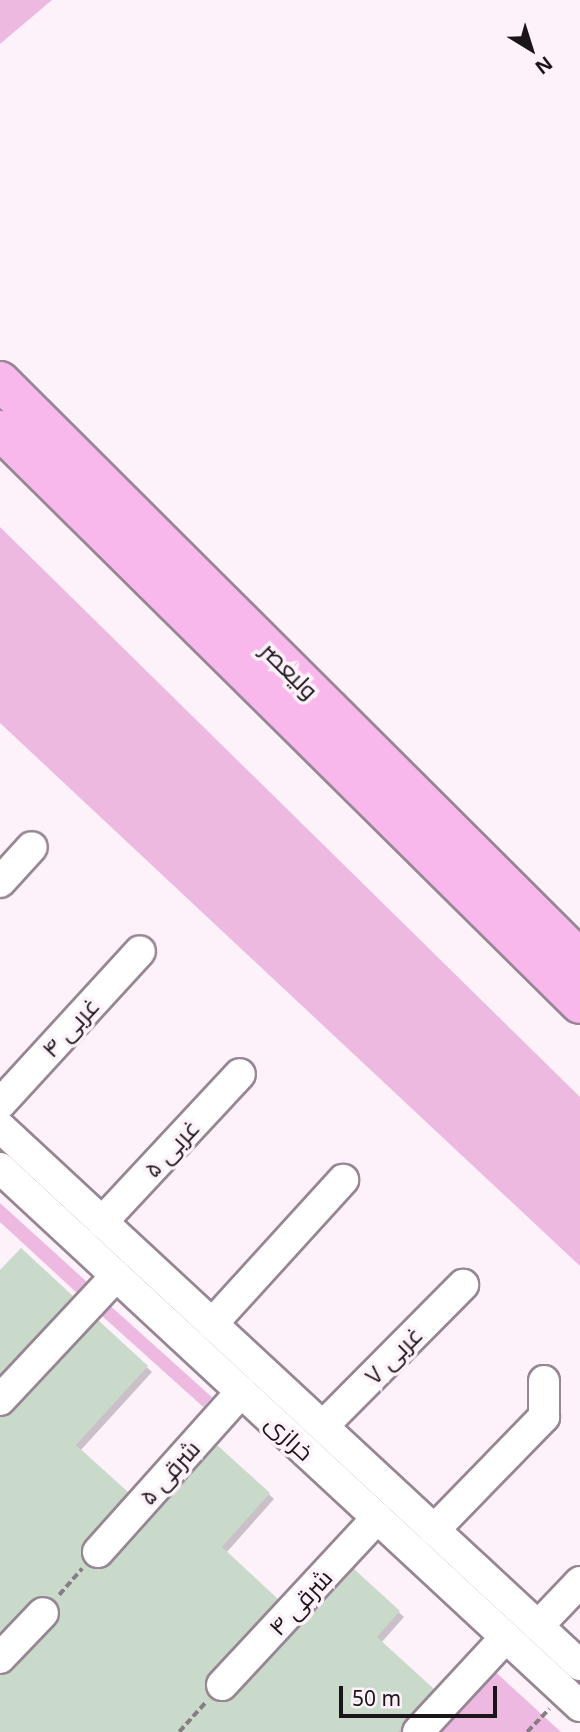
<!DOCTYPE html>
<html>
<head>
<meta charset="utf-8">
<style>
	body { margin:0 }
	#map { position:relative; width:580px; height:1732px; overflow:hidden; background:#fdf2fa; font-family:"Noto Sans",Cairo,sans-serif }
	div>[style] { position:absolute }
	.green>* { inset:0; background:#eeb9e1; transform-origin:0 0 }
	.shadow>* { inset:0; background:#0003 }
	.building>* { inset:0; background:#c9d9ca }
	.path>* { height:3.5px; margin-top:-1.75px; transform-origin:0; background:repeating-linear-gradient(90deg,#877e84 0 7px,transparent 0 10.5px) }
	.roads { filter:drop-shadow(2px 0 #978693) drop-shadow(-2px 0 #978693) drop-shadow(0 2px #978693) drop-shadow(0 -2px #978693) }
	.minor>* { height:30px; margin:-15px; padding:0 15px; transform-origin:15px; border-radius:15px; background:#fff }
	.major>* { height:38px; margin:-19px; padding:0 19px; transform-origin:19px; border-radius:19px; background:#f9b8ec }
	span { translate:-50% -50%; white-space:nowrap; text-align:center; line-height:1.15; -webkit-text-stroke:7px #fdf2fa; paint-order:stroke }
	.street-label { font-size:24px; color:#1b1519 }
	.north { position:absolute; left:496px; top:14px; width:70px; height:70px; -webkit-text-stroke:5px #fdf2fa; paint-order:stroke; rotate:142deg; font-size:19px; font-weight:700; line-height:28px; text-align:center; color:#1b1519 }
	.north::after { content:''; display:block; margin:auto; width:24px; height:32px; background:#1b1519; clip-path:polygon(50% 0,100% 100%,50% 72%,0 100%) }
	.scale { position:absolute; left:339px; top:1686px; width:158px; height:32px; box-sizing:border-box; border:4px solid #1b1519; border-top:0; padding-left:9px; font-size:21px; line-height:24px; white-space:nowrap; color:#1b1519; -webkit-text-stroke:5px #fdf2fa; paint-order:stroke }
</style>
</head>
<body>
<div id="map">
	<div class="green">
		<i style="clip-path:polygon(0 0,52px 0,0 44px)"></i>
		<i style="clip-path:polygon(0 527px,580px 1097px,580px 1266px,0 723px)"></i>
		<i style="clip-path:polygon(0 1203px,87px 1282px,77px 1293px,0 1222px)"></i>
		<i style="left:105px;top:1301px;width:144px;height:13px;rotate:42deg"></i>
		<i style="clip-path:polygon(490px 1667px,561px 1732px,430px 1732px)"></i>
	</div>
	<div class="shadow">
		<i style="clip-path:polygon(21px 1250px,77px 1303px,0 1385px,0 1273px)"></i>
		<i style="clip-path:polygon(98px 1323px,152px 1372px,80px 1451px,132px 1499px,89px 1546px,88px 1568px,103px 1571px,112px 1565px,218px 1447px,274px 1499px,226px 1553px,282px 1605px,213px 1679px,212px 1700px,227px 1704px,236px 1698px,354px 1571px,404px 1617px,381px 1643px,438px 1695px,404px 1732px,0 1732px,0 1675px,14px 1672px,62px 1618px,57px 1604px,44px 1600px,0 1646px,0 1418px,14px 1413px)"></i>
	</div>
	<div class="building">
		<i style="clip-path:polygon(21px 1248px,73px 1296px,0 1374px,0 1270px)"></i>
		<i style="clip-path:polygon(98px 1320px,148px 1366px,76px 1445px,128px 1492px,85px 1541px,81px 1549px,86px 1565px,95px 1569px,111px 1564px,217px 1445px,270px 1493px,222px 1547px,278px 1599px,209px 1673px,206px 1691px,217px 1702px,234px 1697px,354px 1569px,400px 1611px,377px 1637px,434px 1689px,398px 1732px,0 1732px,0 1675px,13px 1670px,60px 1616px,56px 1601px,39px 1596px,0 1633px,0 1417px,13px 1412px)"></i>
	</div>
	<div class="path">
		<i style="left:59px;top:1595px;width:35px;rotate:-49deg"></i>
		<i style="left:179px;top:1732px;width:40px;rotate:-48deg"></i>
		<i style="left:527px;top:1732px;width:32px;rotate:-46deg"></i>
	</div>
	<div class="roads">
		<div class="minor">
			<i style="left:0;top:882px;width:47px;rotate:-47.6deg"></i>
			<i style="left:0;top:1104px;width:207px;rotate:-47.5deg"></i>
			<i style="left:0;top:1127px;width:791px;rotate:42.85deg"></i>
			<i style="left:0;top:1168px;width:791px;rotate:42.85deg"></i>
			<i style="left:102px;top:1222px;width:202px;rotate:-47deg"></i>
			<i style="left:212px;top:1324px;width:195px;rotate:-47.7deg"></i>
			<i style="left:0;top:1400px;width:170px;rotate:-46.9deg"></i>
			<i style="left:323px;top:1426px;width:199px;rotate:-45.2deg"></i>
			<i style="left:434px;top:1530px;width:158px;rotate:-45.8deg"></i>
			<i style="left:544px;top:1417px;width:36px;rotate:-90deg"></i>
			<i style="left:98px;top:1552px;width:215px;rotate:-48.2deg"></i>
			<i style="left:538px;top:1626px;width:61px;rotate:-46.3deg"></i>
			<i style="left:0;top:1658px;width:62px;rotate:-46.3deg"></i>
			<i style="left:222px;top:1685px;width:228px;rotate:-47.1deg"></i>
			<i style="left:418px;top:1732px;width:129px;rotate:-47.2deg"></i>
		</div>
		<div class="major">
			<i style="left:0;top:381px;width:819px;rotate:44.9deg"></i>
			<i style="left:0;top:430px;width:816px;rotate:44.7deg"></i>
		</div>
	</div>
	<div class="street-label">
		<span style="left:290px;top:670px;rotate:45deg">ولیعصر</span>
		<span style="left:70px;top:1027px;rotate:-47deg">۴ غربی</span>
		<span style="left:171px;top:1148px;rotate:-47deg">۵ غربی</span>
		<span style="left:393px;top:1355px;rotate:-45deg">۷ غربی</span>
		<span style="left:290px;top:1437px;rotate:43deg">خرازی</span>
		<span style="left:169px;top:1472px;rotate:-48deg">۵ شرقی</span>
		<span style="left:300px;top:1602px;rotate:-47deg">۴ شرقی</span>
	</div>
	<div class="north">N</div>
	<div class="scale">50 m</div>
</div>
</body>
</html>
